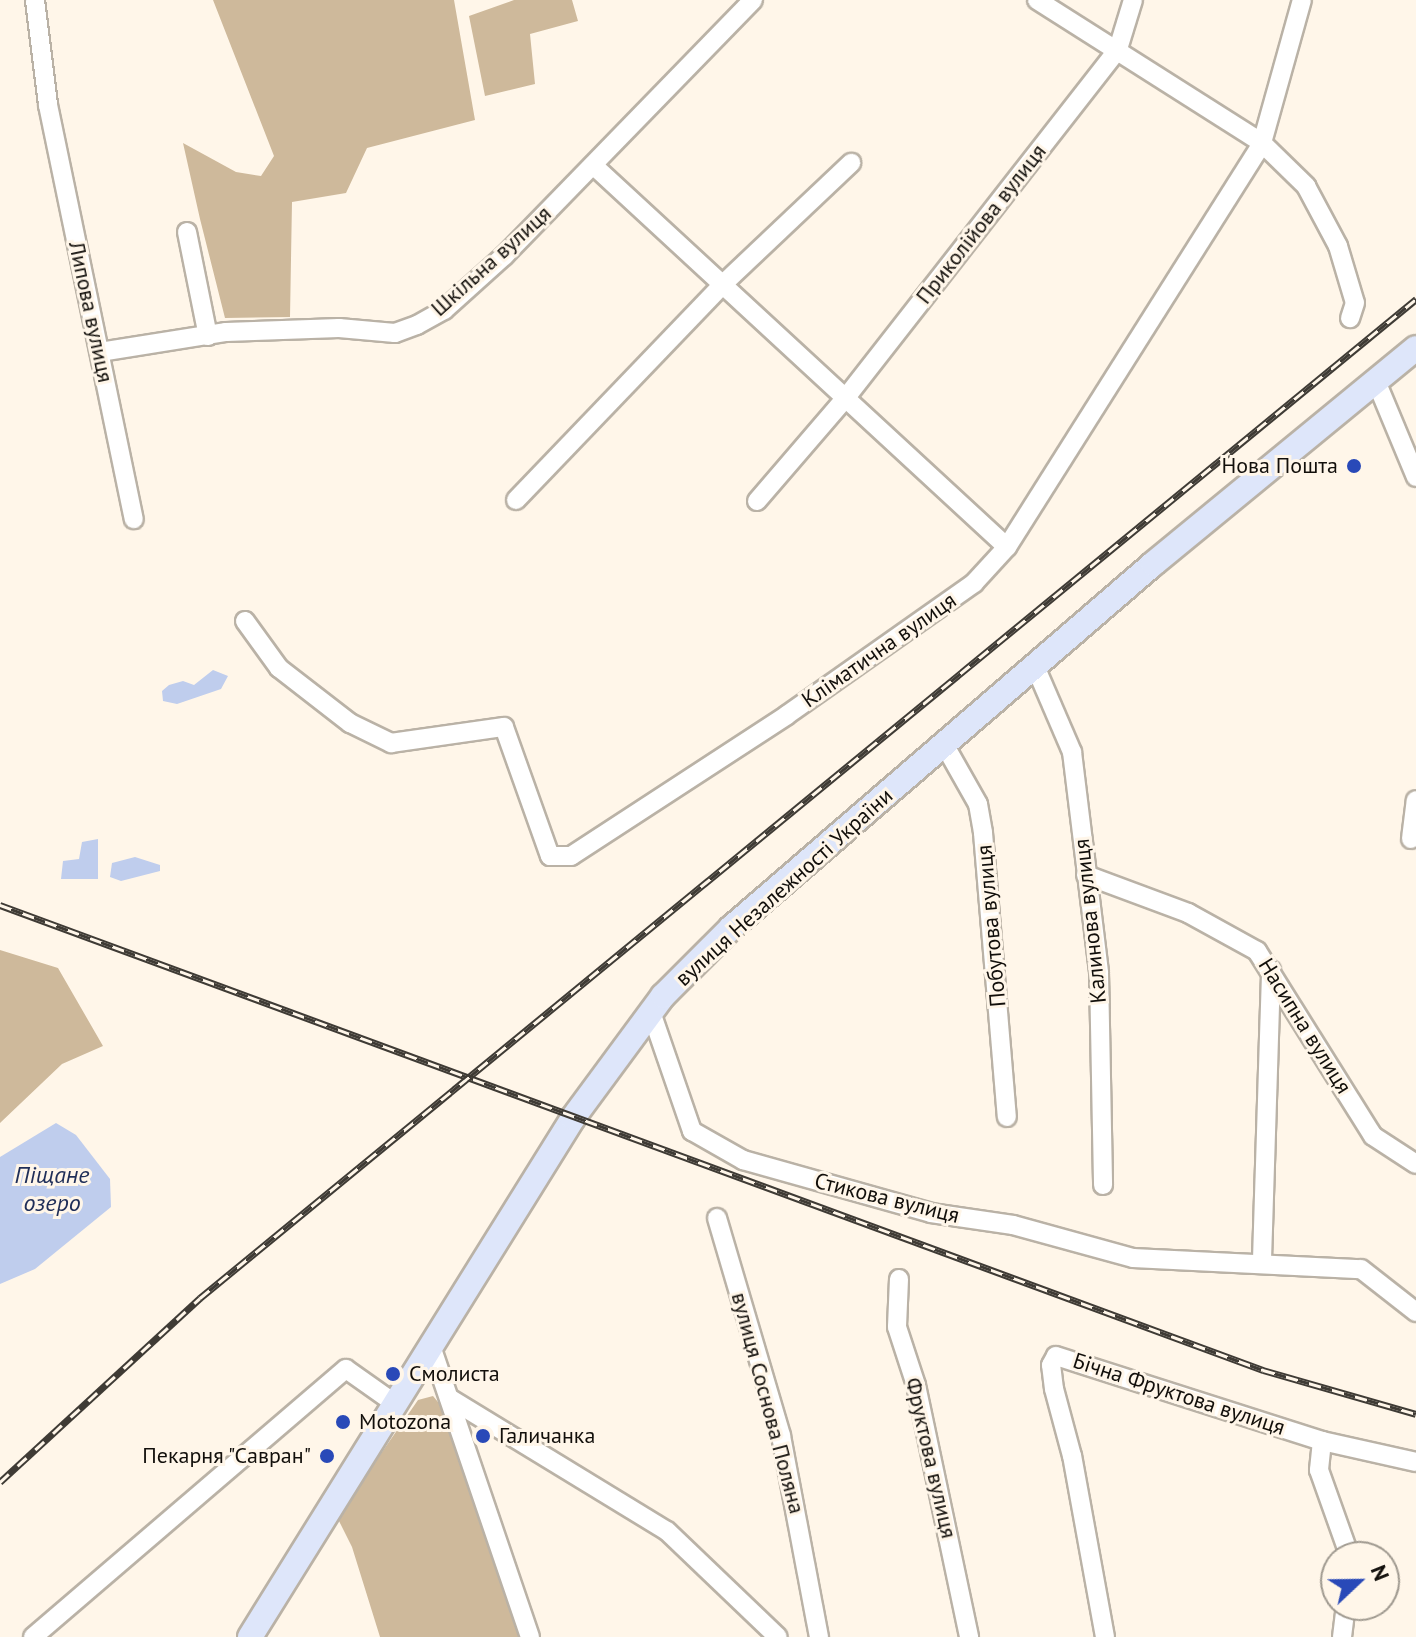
<!DOCTYPE html>
<html>
<head>
<meta charset="utf-8">
<style>
	body { margin:0 }
	#map { position:relative; width:1416px; height:1637px; overflow:hidden; background:#fff6e9; font-family:"PT Sans",sans-serif }
	div>[style] { position:absolute }
	.forest>* { inset:0; background:#ceb99b }
	.water>* { inset:0; background:#bfcded }
	.roads { filter:drop-shadow(2px 0 #bab2a6) drop-shadow(-2px 0 #bab2a6) drop-shadow(0 2px #bab2a6) drop-shadow(0 -2px #bab2a6) }
	.minor>* { height:18px; margin:-9px; padding:0 9px; transform-origin:9px; border-radius:9px; background:#fff }
	.secondary>* { height:24px; margin:-12px; padding:0 12px; transform-origin:12px; border-radius:12px; background:#dee6fa }
	.rail>* { height:7px; margin-top:-3.5px; transform-origin:0; background:repeating-linear-gradient(90deg,#fff6e9 0 12px,#3f3b35 0 24px); box-sizing:border-box; border-block:2px solid #3f3b35 }
	.dots>* { width:22px; height:22px; translate:-50% -50%; box-sizing:border-box; border:4px solid #fff6e9; border-radius:50% }
	span { translate:-50% -50%; white-space:nowrap; text-align:center; line-height:1.15; -webkit-text-stroke:6px #fff6e9; paint-order:stroke }
	.street-label { font-size:22px; color:#120f0b }
	.poi-label { font-size:22px; color:#120f0b }
	.right { translate:-100% -50%; text-align:right }
	.left { translate:0 -50%; text-align:left }
	.water-label { font-size:24px; color:#1f2e58; font-style:italic }
	.north { position:absolute; left:1320px; top:1541px; width:80px; height:80px; box-sizing:border-box; background:#fff6e9; border:2px solid #a09a90; border-radius:50%; rotate:68deg; font-size:22px; font-weight:700; line-height:32px; text-align:center; color:#120f0b }
	.north::after { content:''; display:block; margin:auto; width:28px; height:36px; background:#2949b8; clip-path:polygon(50% 0,100% 100%,50% 72%,0 100%) }
</style>
</head>
<body>
<div id="map">
	<div class="forest">
		<i style="clip-path:polygon(213px 0,454px 0,475px 120px,367px 148px,346px 193px,292px 202px,290px 317px,225px 318px,200px 219px,183px 143px,236px 172px,261px 176px,274px 156px)"></i>
		<i style="clip-path:polygon(514px 0,572px 0,578px 21px,530px 34px,535px 84px,485px 96px,469px 16px)"></i>
		<i style="clip-path:polygon(0 950px,58px 968px,103px 1046px,62px 1064px,0 1123px)"></i>
		<i style="clip-path:polygon(446px 1389px,521px 1637px,380px 1637px,352px 1547px,337px 1517px,418px 1400px,433px 1396px,438px 1402px)"></i>
	</div>
	<div class="water">
		<i style="clip-path:polygon(213px 670px,228px 676px,221px 689px,177px 704px,163px 701px,162px 691px,169px 685px,183px 681px,194px 685px)"></i>
		<i style="clip-path:polygon(98px 839px,98px 879px,61px 879px,63px 861px,79px 859px,82px 842px)"></i>
		<i style="clip-path:polygon(135px 857px,160px 865px,160px 871px,121px 881px,110px 877px,112px 863px)"></i>
		<i style="clip-path:polygon(56px 1123px,76px 1135px,110px 1179px,111px 1207px,35px 1269px,0 1284px,0 1157px)"></i>
	</div>
	<div class="roads">
		<div class="minor">
			<i style="left:35px;top:0;width:106px;rotate:82.9deg"></i>
			<i style="left:48px;top:105px;width:423px;rotate:78.3deg"></i>
			<i style="left:1037px;top:0;width:267px;rotate:32.4deg"></i>
			<i style="left:1262px;top:143px;width:62px;rotate:44.3deg"></i>
			<i style="left:1306px;top:186px;width:68px;rotate:61.9deg"></i>
			<i style="left:1338px;top:246px;width:59px;rotate:73.4deg"></i>
			<i style="left:1355px;top:303px;width:16px;rotate:108deg"></i>
			<i style="left:593px;top:165px;width:563px;rotate:42.7deg"></i>
			<i style="left:187px;top:232px;width:106px;rotate:78.6deg"></i>
			<i style="left:100px;top:352px;width:128px;rotate:-9deg"></i>
			<i style="left:226px;top:332px;width:113px;rotate:-2deg"></i>
			<i style="left:339px;top:328px;width:56px;rotate:5.1deg"></i>
			<i style="left:395px;top:333px;width:23px;rotate:-20deg"></i>
			<i style="left:417px;top:325px;width:31px;rotate:-29deg"></i>
			<i style="left:444px;top:310px;width:81px;rotate:-42deg"></i>
			<i style="left:504px;top:256px;width:357px;rotate:-45.8deg"></i>
			<i style="left:1376px;top:381px;width:104px;rotate:67.4deg"></i>
			<i style="left:516px;top:500px;width:298px;rotate:-46.2deg"></i>
			<i style="left:722px;top:285px;width:178px;rotate:-43.4deg"></i>
			<i style="left:757px;top:501px;width:133px;rotate:-49.3deg"></i>
			<i style="left:844px;top:400px;width:445px;rotate:-52deg"></i>
			<i style="left:1118px;top:49px;width:51px;rotate:-73deg"></i>
			<i style="left:245px;top:621px;width:58px;rotate:54.1deg"></i>
			<i style="left:279px;top:668px;width:90px;rotate:37.8deg"></i>
			<i style="left:350px;top:723px;width:46px;rotate:26deg"></i>
			<i style="left:391px;top:743px;width:114px;rotate:-8.1deg"></i>
			<i style="left:504px;top:727px;width:137px;rotate:70.4deg"></i>
			<i style="left:550px;top:856px;width:21px"></i>
			<i style="left:571px;top:856px;width:258px;rotate:-33.1deg"></i>
			<i style="left:787px;top:715px;width:229px;rotate:-35.2deg"></i>
			<i style="left:974px;top:583px;width:49px;rotate:-47.5deg"></i>
			<i style="left:1007px;top:547px;width:478px;rotate:-57.7deg"></i>
			<i style="left:1262px;top:143px;width:148px;rotate:-74.4deg"></i>
			<i style="left:1035px;top:666px;width:94px;rotate:66.7deg"></i>
			<i style="left:1072px;top:752px;width:223px;rotate:83deg"></i>
			<i style="left:1099px;top:973px;width:212px;rotate:88.9deg"></i>
			<i style="left:944px;top:744px;width:69px;rotate:60.5deg"></i>
			<i style="left:978px;top:804px;width:29px;rotate:80deg"></i>
			<i style="left:983px;top:833px;width:285px;rotate:85.2deg"></i>
			<i style="left:1411px;top:839px;width:39px;rotate:-83deg"></i>
			<i style="left:1086px;top:875px;width:109px;rotate:20.4deg"></i>
			<i style="left:1188px;top:913px;width:79px;rotate:28.8deg"></i>
			<i style="left:1257px;top:951px;width:218px;rotate:57.9deg"></i>
			<i style="left:1373px;top:1136px;width:51px;rotate:33.1deg"></i>
			<i style="left:651px;top:1012px;width:126px;rotate:71deg"></i>
			<i style="left:692px;top:1131px;width:59px;rotate:29.6deg"></i>
			<i style="left:743px;top:1160px;width:195px;rotate:15.7deg"></i>
			<i style="left:931px;top:1213px;width:83px;rotate:8.3deg"></i>
			<i style="left:1013px;top:1225px;width:124px;rotate:15.4deg"></i>
			<i style="left:1133px;top:1258px;width:228px;rotate:2.8deg"></i>
			<i style="left:1361px;top:1269px;width:70px;rotate:38deg"></i>
			<i style="left:717px;top:1218px;width:227px;rotate:73.6deg"></i>
			<i style="left:781px;top:1436px;width:205px;rotate:79.3deg"></i>
			<i style="left:1262px;top:1260px;width:290px;rotate:-88.2deg"></i>
			<i style="left:899px;top:1279px;width:48px;rotate:92.4deg"></i>
			<i style="left:897px;top:1327px;width:61px;rotate:71.9deg"></i>
			<i style="left:916px;top:1385px;width:258px;rotate:78.1deg"></i>
			<i style="left:432px;top:1349px;width:304px;rotate:71.2deg"></i>
			<i style="left:449px;top:1398px;width:255px;rotate:31.4deg"></i>
			<i style="left:667px;top:1531px;width:153px;rotate:43.7deg"></i>
			<i style="left:1322px;top:1441px;width:29px;rotate:96deg"></i>
			<i style="left:1319px;top:1470px;width:92px;rotate:70.4deg"></i>
			<i style="left:33px;top:1637px;width:412px;rotate:-40.6deg"></i>
			<i style="left:346px;top:1369px;width:62px;rotate:35.2deg"></i>
			<i style="left:1105px;top:1637px;width:184px;rotate:-100.3deg"></i>
			<i style="left:1072px;top:1456px;width:69px;rotate:-105deg"></i>
			<i style="left:1054px;top:1389px;width:24px;rotate:-97deg"></i>
			<i style="left:1051px;top:1365px;width:10px;rotate:-61deg"></i>
			<i style="left:1056px;top:1356px;width:279px;rotate:17.7deg"></i>
			<i style="left:1322px;top:1441px;width:96px;rotate:12.6deg"></i>
			<i style="left:1342px;top:1637px;width:32px;rotate:-83deg"></i>
		</div>
		<div class="secondary">
			<i style="left:250px;top:1637px;width:611px;rotate:-58.1deg"></i>
			<i style="left:573px;top:1118px;width:152px;rotate:-53.6deg"></i>
			<i style="left:663px;top:996px;width:96px;rotate:-45deg"></i>
			<i style="left:731px;top:928px;width:557px;rotate:-40.78deg"></i>
			<i style="left:1153px;top:564px;width:340px;rotate:-39.4deg"></i>
		</div>
	</div>
	<div class="rail">
		<i style="left:0;top:905px;width:1346px;rotate:20.21deg"></i>
		<i style="left:1263px;top:1370px;width:159px;rotate:16deg"></i>
		<i style="left:0;top:1482px;width:272px;rotate:-42.6deg"></i>
		<i style="left:200px;top:1298px;width:1574px;rotate:-39.4deg"></i>
	</div>
	<div class="dots">
		<i style="left:1354px;top:466px;background:#2949b8"></i>
		<i style="left:393px;top:1374px;background:#2949b8"></i>
		<i style="left:343px;top:1422px;background:#2949b8"></i>
		<i style="left:483px;top:1436px;background:#2949b8"></i>
		<i style="left:327px;top:1456px;background:#2949b8"></i>
	</div>
	<div class="street-label">
		<span style="left:981px;top:224px;rotate:-52deg">Приколійова вулиця</span>
		<span style="left:491px;top:261px;rotate:-42deg">Шкільна вулиця</span>
		<span style="left:91px;top:312px;rotate:78deg">Липова вулиця</span>
		<span style="left:879px;top:650px;rotate:-35deg">Кліматична вулиця</span>
		<span style="left:784px;top:887px;rotate:-42deg">вулиця Незалежності України</span>
		<span style="left:1090px;top:921px;rotate:-96deg">Калинова вулиця</span>
		<span style="left:991px;top:926px;rotate:-95deg">Побутова вулиця</span>
		<span style="left:1305px;top:1026px;rotate:58deg">Насипна вулиця</span>
		<span style="left:887px;top:1198px;rotate:14deg">Стикова вулиця</span>
		<span style="left:1179px;top:1394px;rotate:18deg">Бічна Фруктова вулиця</span>
		<span style="left:768px;top:1403px;rotate:75deg">вулиця Соснова Поляна</span>
		<span style="left:931px;top:1458px;rotate:77deg">Фруктова вулиця</span>
	</div>
	<div class="poi-label">
		<span class="right" style="left:1338px;top:466px">Нова Пошта</span>
		<span class="left" style="left:409px;top:1374px">Смолиста</span>
		<span class="left" style="left:359px;top:1422px">Motozona</span>
		<span class="left" style="left:499px;top:1436px">Галичанка</span>
		<span class="right" style="left:311px;top:1456px">Пекарня "Савран"</span>
	</div>
	<div class="water-label">
		<span style="left:52px;top:1189px">Піщане<br>озеро</span>
	</div>
	<div class="north">N</div>
</div>
</body>
</html>
